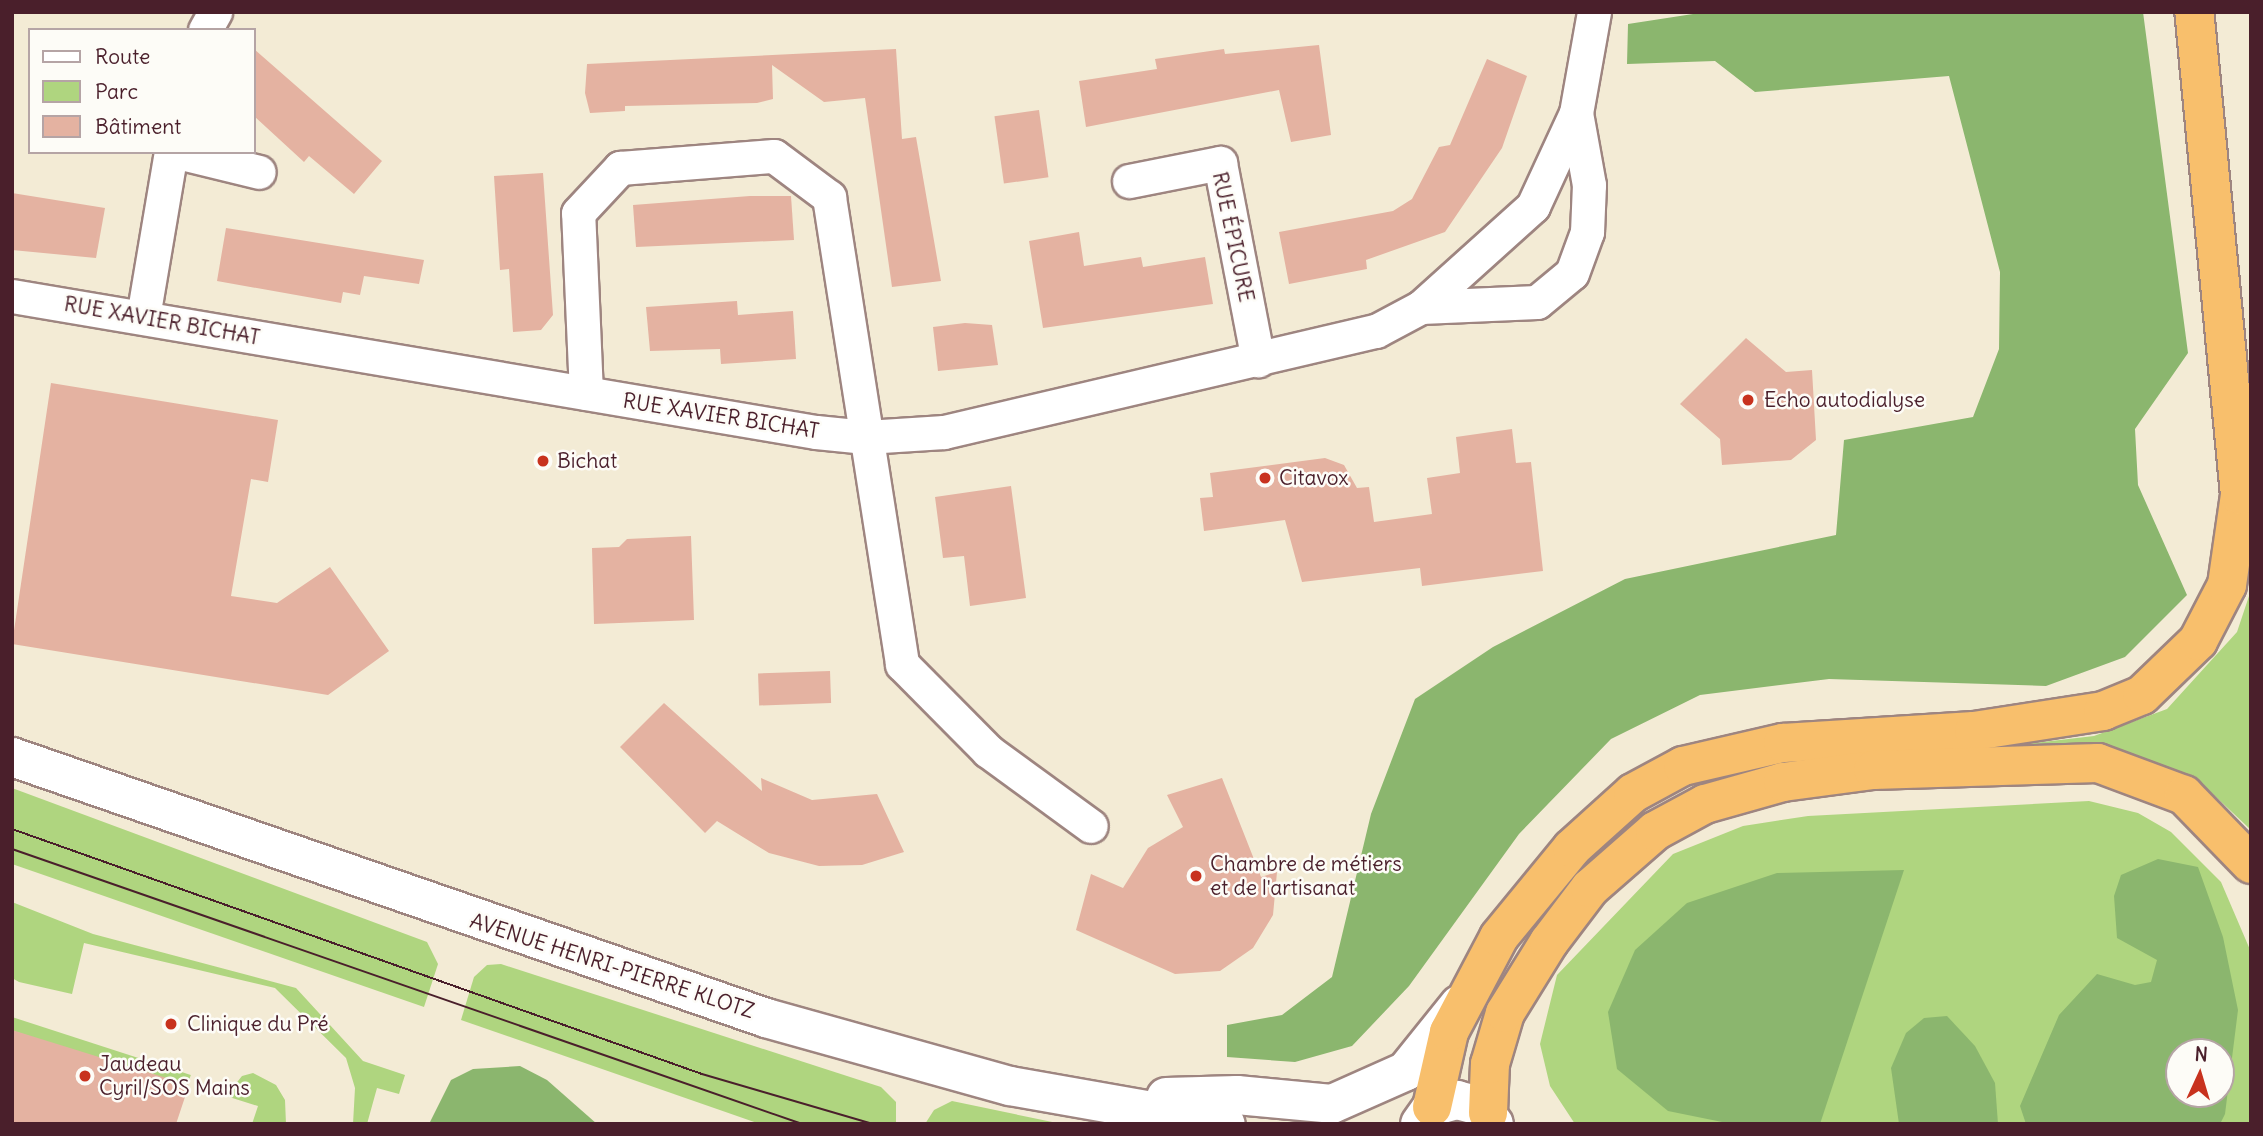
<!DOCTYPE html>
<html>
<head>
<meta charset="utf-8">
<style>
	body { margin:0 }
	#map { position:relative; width:2263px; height:1136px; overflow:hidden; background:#f3ebd5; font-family:Delius,sans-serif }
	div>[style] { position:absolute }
	.green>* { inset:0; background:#afd57f; transform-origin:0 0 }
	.forest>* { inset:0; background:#8bb66e }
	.building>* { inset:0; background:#e4b2a1; transform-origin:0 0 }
	.roads { filter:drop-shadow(2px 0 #9e8580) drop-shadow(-2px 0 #9e8580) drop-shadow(0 2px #9e8580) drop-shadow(0 -2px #9e8580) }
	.minor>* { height:33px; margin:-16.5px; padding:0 16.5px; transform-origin:16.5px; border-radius:16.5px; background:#fff }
	.tertiary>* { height:38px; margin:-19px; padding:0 19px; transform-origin:19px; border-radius:19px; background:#fff }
	.trunk>* { height:38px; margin:-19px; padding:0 19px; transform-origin:19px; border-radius:19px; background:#f8bf6c }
	.tram>* { height:2px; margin:-1px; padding:0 1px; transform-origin:1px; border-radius:1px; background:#4a1f2b }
	.dots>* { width:19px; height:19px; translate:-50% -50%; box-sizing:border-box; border:4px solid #fdfcf7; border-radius:50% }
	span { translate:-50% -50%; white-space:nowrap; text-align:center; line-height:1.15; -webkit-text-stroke:5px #fdfcf7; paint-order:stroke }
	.street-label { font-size:21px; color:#4a1f2b }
	.poi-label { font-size:21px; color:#4a1f2b }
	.left { translate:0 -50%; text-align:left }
	.frame { position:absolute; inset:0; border:14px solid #4a1f2b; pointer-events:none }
	.legend { position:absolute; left:28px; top:28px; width:228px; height:126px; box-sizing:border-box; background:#fdfcf7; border:2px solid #b5a4a5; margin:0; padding:9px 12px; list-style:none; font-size:21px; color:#4a1f2b }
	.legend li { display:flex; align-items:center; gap:14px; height:35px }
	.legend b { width:35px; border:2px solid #b5a4a5 }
	.north { position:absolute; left:2165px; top:1038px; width:70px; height:70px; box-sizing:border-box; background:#fdfcf7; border:2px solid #b5a4a5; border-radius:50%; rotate:4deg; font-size:19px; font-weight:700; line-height:28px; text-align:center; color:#4a1f2b }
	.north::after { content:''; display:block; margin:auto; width:24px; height:32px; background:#c8321e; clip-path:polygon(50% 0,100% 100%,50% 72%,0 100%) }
</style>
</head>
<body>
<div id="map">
	<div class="green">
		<i style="clip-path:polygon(2251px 590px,2251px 830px,2197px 779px,2107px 746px,2007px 746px,2094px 736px,2167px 709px,2237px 632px)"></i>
		<i style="clip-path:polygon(12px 788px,427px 942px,438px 964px,424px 1007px,12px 864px)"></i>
		<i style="clip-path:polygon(evenodd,2089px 801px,2138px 813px,2171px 832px,2221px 882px,2251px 952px,2251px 1124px,1575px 1124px,1550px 1086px,1540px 1044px,1557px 975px,1673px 854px,1743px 826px,1808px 816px,2089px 801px,2179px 1052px,2221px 1052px,2221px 1094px,2179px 1094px,2179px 1052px)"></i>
		<i style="clip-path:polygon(12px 902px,93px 934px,296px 988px,363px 1061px,405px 1075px,399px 1094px,377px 1088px,367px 1124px,353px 1124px,355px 1088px,346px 1058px,275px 988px,84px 943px,72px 994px,19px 982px,12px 978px)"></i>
		<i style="clip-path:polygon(501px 964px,881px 1087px,896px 1102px,896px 1124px,760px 1124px,461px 1020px,474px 977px,487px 965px)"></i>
		<i style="left:12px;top:1017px;width:188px;height:13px;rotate:18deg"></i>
		<i style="clip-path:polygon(253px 1073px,276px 1085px,285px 1100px,286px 1124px,252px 1124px,258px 1106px,226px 1096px,242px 1076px)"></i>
		<i style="clip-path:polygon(952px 1101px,1062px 1124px,925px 1124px,934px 1110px)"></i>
	</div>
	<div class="forest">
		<i style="clip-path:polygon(1706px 12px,2143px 12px,2188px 353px,2135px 429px,2138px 485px,2187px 595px,2125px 657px,2046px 686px,1829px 679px,1700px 695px,1611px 739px,1519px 834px,1409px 986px,1352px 1046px,1295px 1062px,1227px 1057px,1227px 1025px,1282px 1015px,1332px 977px,1371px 814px,1415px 699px,1493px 647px,1625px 579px,1836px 535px,1844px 440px,1973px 417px,1999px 349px,2000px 272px,1949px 76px,1755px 92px,1715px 61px,1627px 64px,1628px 24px)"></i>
		<i style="clip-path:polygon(evenodd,2158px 859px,2198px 867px,2223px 937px,2238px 1010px,2225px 1114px,2220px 1124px,2026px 1124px,2020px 1106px,2059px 1015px,2097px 974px,2135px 985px,2151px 982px,2157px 960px,2117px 938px,2114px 896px,2121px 875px,2158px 859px,2179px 1052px,2221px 1052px,2221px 1094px,2179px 1094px,2179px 1052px)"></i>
		<i style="clip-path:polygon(1904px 870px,1820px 1124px,1732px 1124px,1668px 1111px,1617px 1069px,1608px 1012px,1635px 950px,1687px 903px,1777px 873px)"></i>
		<i style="clip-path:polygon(1947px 1016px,1975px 1046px,1995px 1083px,1998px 1124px,1899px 1124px,1891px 1068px,1906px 1033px,1924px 1018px)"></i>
		<i style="clip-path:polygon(520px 1066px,547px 1080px,597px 1124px,429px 1124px,451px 1080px,473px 1069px)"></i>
	</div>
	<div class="building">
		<i style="clip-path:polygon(1319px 45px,1331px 135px,1291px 142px,1279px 90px,1086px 127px,1079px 81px,1157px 69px,1155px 59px,1224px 49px,1225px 54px)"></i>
		<i style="clip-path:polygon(254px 49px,382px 161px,354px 194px,309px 156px,304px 162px,254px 116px)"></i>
		<i style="clip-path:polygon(896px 49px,902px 139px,916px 137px,941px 281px,892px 287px,865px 98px,824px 102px,772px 65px,773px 99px,757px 103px,625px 106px,625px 111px,590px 113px,585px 93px,587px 64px)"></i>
		<i style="clip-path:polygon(1487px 59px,1527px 76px,1502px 148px,1445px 232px,1366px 260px,1367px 269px,1289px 284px,1279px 232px,1393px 211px,1412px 199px,1439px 147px,1450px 145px)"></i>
		<i style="left:1039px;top:110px;width:68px;height:45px;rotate:82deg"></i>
		<i style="clip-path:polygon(543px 173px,553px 315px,541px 330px,513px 332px,509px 269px,500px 270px,494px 176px)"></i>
		<i style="clip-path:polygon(12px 193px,105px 208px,96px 258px,12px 250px)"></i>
		<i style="clip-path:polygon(750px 196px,791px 196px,794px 240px,636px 247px,633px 205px)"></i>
		<i style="clip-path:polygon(226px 228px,424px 260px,419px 284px,364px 276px,360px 295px,343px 292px,341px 303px,217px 281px)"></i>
		<i style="clip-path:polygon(1079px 232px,1084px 266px,1141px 257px,1143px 267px,1205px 257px,1213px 304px,1043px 328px,1029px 241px)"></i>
		<i style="clip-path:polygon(737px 301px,738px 315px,793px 311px,796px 359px,721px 364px,720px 349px,650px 351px,646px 307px)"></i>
		<i style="clip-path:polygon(965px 323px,992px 325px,998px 365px,938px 371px,933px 327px)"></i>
		<i style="clip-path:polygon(1746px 338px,1786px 372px,1812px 370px,1816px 440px,1791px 460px,1722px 465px,1720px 439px,1680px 404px)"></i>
		<i style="clip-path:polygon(51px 383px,278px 420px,268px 482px,251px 479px,231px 596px,277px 603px,330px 567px,389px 651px,328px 695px,12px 644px)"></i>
		<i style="clip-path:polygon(1512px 429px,1516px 463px,1531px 462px,1543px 571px,1422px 586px,1420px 568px,1302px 582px,1285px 520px,1204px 531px,1200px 498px,1213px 497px,1210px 473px,1325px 458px,1344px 465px,1357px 488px,1369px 487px,1374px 522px,1432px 514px,1427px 478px,1460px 473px,1456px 437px)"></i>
		<i style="clip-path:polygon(1011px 486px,1026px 598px,970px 606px,964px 556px,943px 558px,935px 497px)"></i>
		<i style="clip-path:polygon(691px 536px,694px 620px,594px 624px,592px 548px,619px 547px,627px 539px)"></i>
		<i style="left:830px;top:671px;width:32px;height:72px;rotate:88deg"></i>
		<i style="clip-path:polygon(664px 703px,762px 791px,761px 778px,812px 800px,877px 794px,904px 852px,862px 865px,819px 866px,769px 853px,717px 821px,705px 833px,620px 747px)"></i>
		<i style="clip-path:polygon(1222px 778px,1261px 877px,1277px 872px,1273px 915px,1253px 948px,1220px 971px,1175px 974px,1076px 930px,1091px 874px,1123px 888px,1148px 848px,1183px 827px,1167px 795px)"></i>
		<i style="clip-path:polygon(12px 1030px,189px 1085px,176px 1124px,12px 1124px)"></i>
	</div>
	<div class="roads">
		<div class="minor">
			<i style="left:205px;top:30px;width:21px;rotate:-61deg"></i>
			<i style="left:177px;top:152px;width:84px;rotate:13.7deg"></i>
			<i style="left:1129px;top:181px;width:93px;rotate:-11.2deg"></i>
			<i style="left:1220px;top:163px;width:201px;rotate:79.1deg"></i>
			<i style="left:12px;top:296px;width:815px;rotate:9.6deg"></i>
			<i style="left:816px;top:432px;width:50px;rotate:5.7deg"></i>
			<i style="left:866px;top:437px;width:78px;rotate:-3.7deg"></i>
			<i style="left:944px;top:432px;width:444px;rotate:-13.2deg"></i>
			<i style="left:1376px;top:331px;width:51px;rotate:-28.1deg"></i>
			<i style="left:1421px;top:307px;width:151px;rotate:-42deg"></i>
			<i style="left:1533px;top:206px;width:102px;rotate:-65.2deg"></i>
			<i style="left:1576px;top:113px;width:103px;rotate:-79.9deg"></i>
			<i style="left:1421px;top:307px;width:116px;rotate:-2.5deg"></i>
			<i style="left:1537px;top:302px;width:45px;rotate:-39.6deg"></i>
			<i style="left:1572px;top:273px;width:44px;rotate:-69.9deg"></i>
			<i style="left:1587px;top:232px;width:47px;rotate:-87.6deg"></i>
			<i style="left:1589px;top:185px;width:73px;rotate:-100.2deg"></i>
			<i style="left:143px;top:317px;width:167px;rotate:-80.4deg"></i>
			<i style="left:586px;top:393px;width:180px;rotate:-92.5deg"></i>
			<i style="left:578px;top:213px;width:62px;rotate:-47deg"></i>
			<i style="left:620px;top:168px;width:154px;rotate:-4.5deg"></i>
			<i style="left:774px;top:156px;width:69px;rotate:36.7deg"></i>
			<i style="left:829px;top:197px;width:473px;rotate:81.1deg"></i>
			<i style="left:902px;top:664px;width:122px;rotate:45.3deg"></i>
			<i style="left:988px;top:751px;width:127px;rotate:36.1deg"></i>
		</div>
		<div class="tertiary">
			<i style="left:12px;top:757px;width:798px;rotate:19.09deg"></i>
			<i style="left:766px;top:1018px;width:253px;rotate:15.6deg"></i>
			<i style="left:1010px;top:1086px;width:219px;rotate:10deg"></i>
			<i style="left:1166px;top:1097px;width:71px;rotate:-1.6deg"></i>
			<i style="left:1237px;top:1095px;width:95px;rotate:5.4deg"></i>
			<i style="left:1332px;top:1104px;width:81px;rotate:-24deg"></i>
			<i style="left:1406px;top:1071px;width:85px;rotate:-51.2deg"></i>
			<i style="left:1420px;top:1124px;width:21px;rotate:-55deg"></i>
			<i style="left:1432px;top:1107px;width:26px;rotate:-16deg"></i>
			<i style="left:1457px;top:1100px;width:23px;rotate:15deg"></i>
			<i style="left:1479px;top:1106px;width:23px;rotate:50deg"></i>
		</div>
		<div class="trunk">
			<i style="left:1432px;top:1107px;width:77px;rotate:-77.2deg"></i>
			<i style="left:1449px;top:1032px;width:107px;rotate:-62.2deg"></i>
			<i style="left:1499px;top:937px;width:115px;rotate:-50.6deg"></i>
			<i style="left:1572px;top:848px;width:82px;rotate:-42deg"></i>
			<i style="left:1633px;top:793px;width:57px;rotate:-28.4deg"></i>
			<i style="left:1683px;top:766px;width:103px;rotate:-13deg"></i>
			<i style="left:1783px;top:743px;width:191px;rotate:-3.6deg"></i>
			<i style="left:1974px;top:731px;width:131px;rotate:-8.8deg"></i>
			<i style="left:2103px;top:711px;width:42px;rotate:-22.3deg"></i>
			<i style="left:2142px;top:695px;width:78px;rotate:-44deg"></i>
			<i style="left:2198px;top:641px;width:63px;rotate:-62.6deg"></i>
			<i style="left:2227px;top:585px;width:91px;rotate:-81.8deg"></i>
			<i style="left:2240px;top:495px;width:485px;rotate:-95.4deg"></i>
			<i style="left:1488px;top:1113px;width:49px;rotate:-87.7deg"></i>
			<i style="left:1490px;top:1064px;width:53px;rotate:-73.6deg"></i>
			<i style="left:1505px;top:1013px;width:84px;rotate:-58.2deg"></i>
			<i style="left:1549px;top:942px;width:68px;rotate:-52.8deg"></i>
			<i style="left:1590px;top:888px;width:86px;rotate:-41.2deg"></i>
			<i style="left:1655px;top:831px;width:57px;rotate:-28.4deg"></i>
			<i style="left:1705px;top:804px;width:81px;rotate:-15.8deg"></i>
			<i style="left:1783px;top:782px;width:91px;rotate:-7.6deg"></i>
			<i style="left:1873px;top:770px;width:225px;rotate:-1.8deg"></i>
			<i style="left:2098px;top:763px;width:92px;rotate:20.4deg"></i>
			<i style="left:2184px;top:795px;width:96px;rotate:45.8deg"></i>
		</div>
	</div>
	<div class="tram">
		<i style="left:12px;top:829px;width:732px;rotate:19.55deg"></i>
		<i style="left:702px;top:1074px;width:178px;rotate:16.3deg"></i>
		<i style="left:12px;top:849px;width:836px;rotate:19.19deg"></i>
	</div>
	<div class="dots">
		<i style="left:1748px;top:400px;background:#c8321e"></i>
		<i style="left:543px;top:461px;background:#c8321e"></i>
		<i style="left:1265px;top:478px;background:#c8321e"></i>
		<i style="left:1196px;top:876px;background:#c8321e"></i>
		<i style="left:171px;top:1024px;background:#c8321e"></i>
		<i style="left:85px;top:1076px;background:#c8321e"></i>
	</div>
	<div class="street-label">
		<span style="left:1233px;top:237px;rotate:78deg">RUE ÉPICURE</span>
		<span style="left:162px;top:321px;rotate:10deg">RUE XAVIER BICHAT</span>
		<span style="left:721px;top:416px;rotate:9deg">RUE XAVIER BICHAT</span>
		<span style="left:612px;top:966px;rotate:18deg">AVENUE HENRI-PIERRE KLOTZ</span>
	</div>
	<div class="poi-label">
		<span class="left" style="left:1764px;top:400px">Echo autodialyse</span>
		<span class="left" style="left:557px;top:461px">Bichat</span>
		<span class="left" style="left:1279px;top:478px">Citavox</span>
		<span class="left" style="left:1210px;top:876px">Chambre de métiers<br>et de l'artisanat</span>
		<span class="left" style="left:187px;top:1024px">Clinique du Pré</span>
		<span class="left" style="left:99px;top:1076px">Jaudeau<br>Cyril/SOS Mains</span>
	</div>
	<div class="frame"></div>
	<ul class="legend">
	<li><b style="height:9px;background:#fff"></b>Route</li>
	<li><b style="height:19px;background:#afd57f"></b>Parc</li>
	<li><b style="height:19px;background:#e4b2a1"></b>Bâtiment</li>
	</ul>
	<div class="north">N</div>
</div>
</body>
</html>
